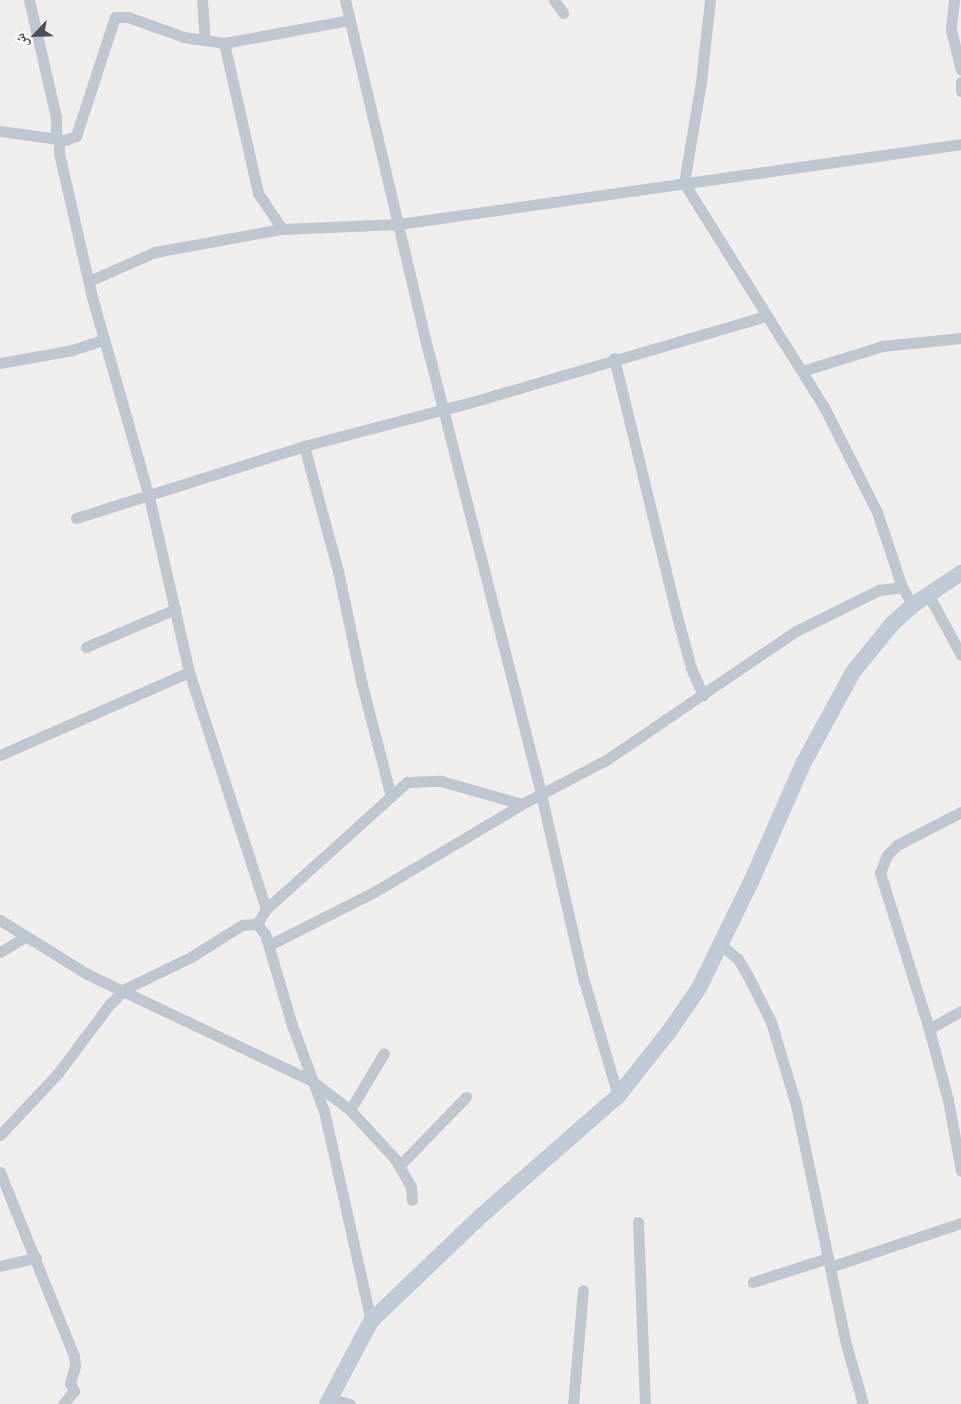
<!DOCTYPE html>
<html>
<head>
<meta charset="utf-8">
<style>
	body { margin:0 }
	#map { position:relative; width:961px; height:1404px; overflow:hidden; background:#f0eded; font-family:"Roboto Condensed","Noto Naskh Arabic",sans-serif }
	div>[style] { position:absolute }
	.street>* { height:11px; margin:-5.5px; padding:0 5.5px; transform-origin:5.5px; border-radius:5.5px; background:#bec7cf }
	.secondary>* { height:16px; margin:-8px; padding:0 8px; transform-origin:8px; border-radius:8px; background:#c0c9d6 }
	span { translate:-50% -50%; white-space:nowrap; text-align:center; line-height:1.15; -webkit-text-stroke:4.5px #fff; paint-order:stroke }
	.north { position:absolute; left:10px; top:10px; width:50px; height:50px; -webkit-text-stroke:4px #fff; paint-order:stroke; rotate:246deg; font-size:14px; font-weight:700; line-height:20px; text-align:center; color:#46505a }
	.north::after { content:''; display:block; margin:auto; width:18px; height:22px; background:#46505a; clip-path:polygon(50% 0,100% 100%,50% 72%,0 100%) }
</style>
</head>
<body>
<div id="map">
	<div class="street">
		<i style="left:29px;top:0;width:120px;rotate:77deg"></i>
		<i style="left:56px;top:117px;width:22px;rotate:90deg"></i>
		<i style="left:202px;top:0;width:39px;rotate:86deg"></i>
		<i style="left:345px;top:0;width:364px;rotate:76.7deg"></i>
		<i style="left:429px;top:354px;width:454px;rotate:75.7deg"></i>
		<i style="left:541px;top:794px;width:192px;rotate:77.1deg"></i>
		<i style="left:584px;top:981px;width:120px;rotate:73.5deg"></i>
		<i style="left:554px;top:0;width:16px;rotate:55deg"></i>
		<i style="left:710px;top:0;width:82px;rotate:96.3deg"></i>
		<i style="left:701px;top:82px;width:102px;rotate:99.6deg"></i>
		<i style="left:684px;top:183px;width:264px;rotate:58deg"></i>
		<i style="left:824px;top:407px;width:118px;rotate:63.2deg"></i>
		<i style="left:877px;top:512px;width:79px;rotate:71.6deg"></i>
		<i style="left:902px;top:587px;width:21px;rotate:59deg"></i>
		<i style="left:954px;top:0;width:30px;rotate:96deg"></i>
		<i style="left:951px;top:30px;width:41px;rotate:76deg"></i>
		<i style="left:224px;top:43px;width:154px;rotate:77.2deg"></i>
		<i style="left:258px;top:193px;width:43px;rotate:56.3deg"></i>
		<i style="left:961px;top:82px;width:9px;rotate:90deg"></i>
		<i style="left:0;top:131px;width:66px;rotate:7.9deg"></i>
		<i style="left:65px;top:140px;width:12px;rotate:-20deg"></i>
		<i style="left:76px;top:136px;width:125px;rotate:-71.9deg"></i>
		<i style="left:115px;top:17px;width:13px"></i>
		<i style="left:128px;top:17px;width:59px;rotate:19.7deg"></i>
		<i style="left:184px;top:37px;width:40px;rotate:8.5deg"></i>
		<i style="left:224px;top:43px;width:127px;rotate:-10.4deg"></i>
		<i style="left:59px;top:139px;width:14px;rotate:90deg"></i>
		<i style="left:59px;top:153px;width:148px;rotate:77.1deg"></i>
		<i style="left:92px;top:297px;width:208px;rotate:74.1deg"></i>
		<i style="left:149px;top:497px;width:180px;rotate:77.1deg"></i>
		<i style="left:189px;top:672px;width:249px;rotate:72deg"></i>
		<i style="left:89px;top:281px;width:72px;rotate:-23.7deg"></i>
		<i style="left:155px;top:252px;width:129px;rotate:-10.3deg"></i>
		<i style="left:282px;top:229px;width:117px;rotate:-2.4deg"></i>
		<i style="left:399px;top:224px;width:568px;rotate:-8.1deg"></i>
		<i style="left:614px;top:358px;width:266px;rotate:76.3deg"></i>
		<i style="left:677px;top:616px;width:54px;rotate:74.9deg"></i>
		<i style="left:691px;top:668px;width:30px;rotate:66deg"></i>
		<i style="left:0;top:363px;width:73px;rotate:-10.2deg"></i>
		<i style="left:72px;top:350px;width:33px;rotate:-18deg"></i>
		<i style="left:802px;top:371px;width:85px;rotate:-17.2deg"></i>
		<i style="left:883px;top:346px;width:78px;rotate:-5.9deg"></i>
		<i style="left:304px;top:446px;width:130px;rotate:74.8deg"></i>
		<i style="left:338px;top:571px;width:116px;rotate:78.1deg"></i>
		<i style="left:362px;top:685px;width:115px;rotate:75.4deg"></i>
		<i style="left:76px;top:518px;width:239px;rotate:-17.5deg"></i>
		<i style="left:304px;top:446px;width:174px;rotate:-14.7deg"></i>
		<i style="left:472px;top:402px;width:306px;rotate:-16.3deg"></i>
		<i style="left:928px;top:594px;width:69px;rotate:61.6deg"></i>
		<i style="left:86px;top:647px;width:97px;rotate:-23.1deg"></i>
		<i style="left:0;top:755px;width:206px;rotate:-23.7deg"></i>
		<i style="left:0;top:920px;width:102px;rotate:31.8deg"></i>
		<i style="left:87px;top:974px;width:249px;rotate:25.4deg"></i>
		<i style="left:312px;top:1081px;width:48px;rotate:37.3deg"></i>
		<i style="left:350px;top:1110px;width:67px;rotate:47.4deg"></i>
		<i style="left:395px;top:1159px;width:32px;rotate:60deg"></i>
		<i style="left:411px;top:1187px;width:13px;rotate:86deg"></i>
		<i style="left:257px;top:924px;width:17px;rotate:-59deg"></i>
		<i style="left:266px;top:909px;width:190px;rotate:-42deg"></i>
		<i style="left:407px;top:782px;width:34px;rotate:-2deg"></i>
		<i style="left:441px;top:781px;width:84px;rotate:15.9deg"></i>
		<i style="left:720px;top:944px;width:23px;rotate:40deg"></i>
		<i style="left:738px;top:959px;width:20px;rotate:60deg"></i>
		<i style="left:748px;top:976px;width:51px;rotate:63.4deg"></i>
		<i style="left:771px;top:1022px;width:87px;rotate:73.2deg"></i>
		<i style="left:796px;top:1105px;width:244px;rotate:78.2deg"></i>
		<i style="left:846px;top:1344px;width:62px;rotate:74.2deg"></i>
		<i style="left:269px;top:945px;width:118px;rotate:-26.8deg"></i>
		<i style="left:374px;top:892px;width:172px;rotate:-30.7deg"></i>
		<i style="left:522px;top:804px;width:95px;rotate:-27.6deg"></i>
		<i style="left:606px;top:760px;width:230px;rotate:-34.2deg"></i>
		<i style="left:796px;top:631px;width:93px;rotate:-26.3deg"></i>
		<i style="left:879px;top:590px;width:23px;rotate:-7deg"></i>
		<i style="left:0;top:952px;width:29px;rotate:-31deg"></i>
		<i style="left:961px;top:1011px;width:37px;rotate:151deg"></i>
		<i style="left:929px;top:1029px;width:73px;rotate:75deg"></i>
		<i style="left:948px;top:1100px;width:72px;rotate:79.6deg"></i>
		<i style="left:929px;top:1029px;width:164px;rotate:-107.4deg"></i>
		<i style="left:880px;top:873px;width:19px;rotate:-69deg"></i>
		<i style="left:887px;top:855px;width:14px;rotate:-45deg"></i>
		<i style="left:897px;top:845px;width:72px;rotate:-27.3deg"></i>
		<i style="left:350px;top:1110px;width:66px;rotate:-59.2deg"></i>
		<i style="left:0;top:1135px;width:85px;rotate:-46.9deg"></i>
		<i style="left:58px;top:1073px;width:85px;rotate:-53.1deg"></i>
		<i style="left:109px;top:1005px;width:23px;rotate:-45deg"></i>
		<i style="left:125px;top:989px;width:73px;rotate:-25.9deg"></i>
		<i style="left:191px;top:957px;width:60px;rotate:-32.1deg"></i>
		<i style="left:242px;top:925px;width:15px;rotate:-4deg"></i>
		<i style="left:257px;top:924px;width:13px;rotate:51deg"></i>
		<i style="left:265px;top:934px;width:95px;rotate:73.5deg"></i>
		<i style="left:292px;top:1025px;width:92px;rotate:69.6deg"></i>
		<i style="left:324px;top:1111px;width:215px;rotate:77.4deg"></i>
		<i style="left:400px;top:1165px;width:95px;rotate:-45.9deg"></i>
		<i style="left:0;top:1172px;width:198px;rotate:68.1deg"></i>
		<i style="left:74px;top:1356px;width:10px;rotate:84deg"></i>
		<i style="left:75px;top:1366px;width:18px;rotate:106deg"></i>
		<i style="left:70px;top:1383px;width:9px;rotate:63deg"></i>
		<i style="left:74px;top:1391px;width:17px;rotate:130deg"></i>
		<i style="left:638px;top:1222px;width:182px;rotate:87.8deg"></i>
		<i style="left:0;top:1266px;width:37px;rotate:-13deg"></i>
		<i style="left:830px;top:1267px;width:138px;rotate:-18.6deg"></i>
		<i style="left:753px;top:1282px;width:79px;rotate:-17.7deg"></i>
		<i style="left:330px;top:1398px;width:21px;rotate:17deg"></i>
		<i style="left:573px;top:1404px;width:114px;rotate:-85deg"></i>
	</div>
	<div class="secondary">
		<i style="left:327px;top:1404px;width:94px;rotate:-62.1deg"></i>
		<i style="left:371px;top:1321px;width:153px;rotate:-43.7deg"></i>
		<i style="left:482px;top:1215px;width:181px;rotate:-41.2deg"></i>
		<i style="left:618px;top:1096px;width:80px;rotate:-51.6deg"></i>
		<i style="left:668px;top:1033px;width:55px;rotate:-55.4deg"></i>
		<i style="left:699px;top:988px;width:118px;rotate:-63.9deg"></i>
		<i style="left:751px;top:882px;width:131px;rotate:-66.2deg"></i>
		<i style="left:804px;top:762px;width:102px;rotate:-61.4deg"></i>
		<i style="left:853px;top:672px;width:63px;rotate:-50.8deg"></i>
		<i style="left:893px;top:623px;width:27px;rotate:-42deg"></i>
		<i style="left:913px;top:605px;width:58px;rotate:-33.7deg"></i>
	</div>
	<div class="north">ش</div>
</div>
</body>
</html>
